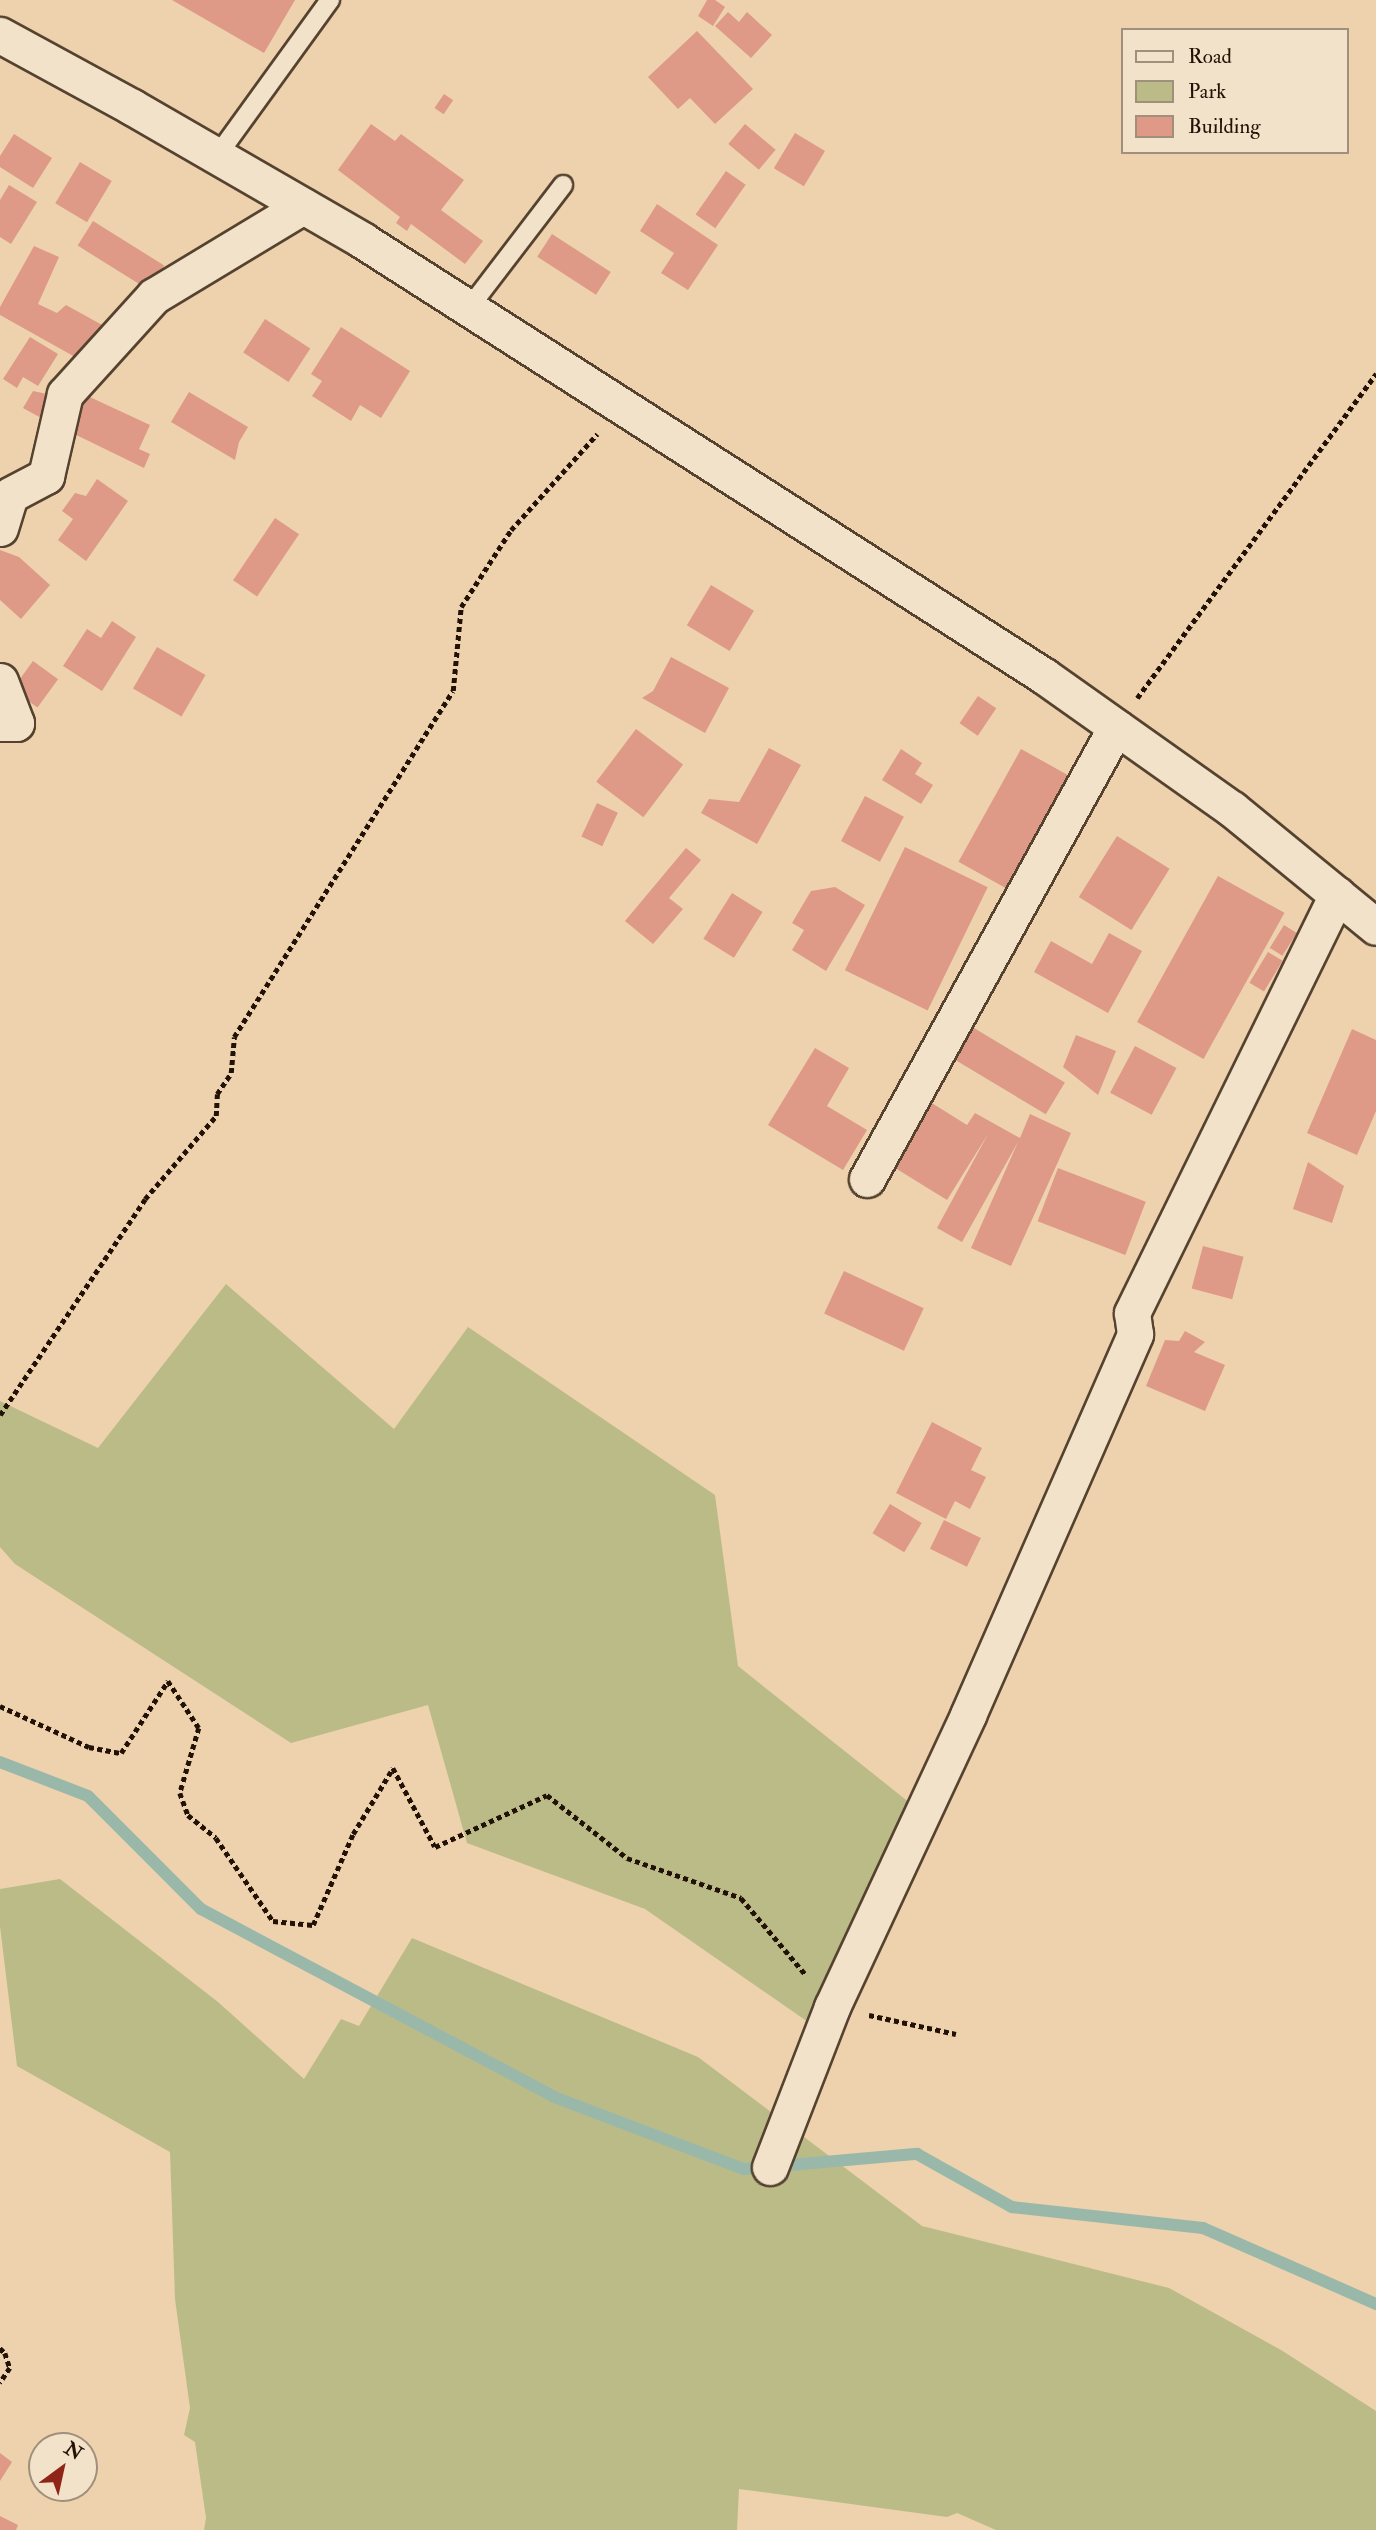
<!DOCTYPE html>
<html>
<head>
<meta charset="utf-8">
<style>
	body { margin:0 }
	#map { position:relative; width:1376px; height:2530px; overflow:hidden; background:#edd2ad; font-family:"IM FELL Double Pica",serif }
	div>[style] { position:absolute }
	.green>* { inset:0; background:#bb8 }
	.stream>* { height:12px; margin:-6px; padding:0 6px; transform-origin:6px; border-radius:6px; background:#99b8aa }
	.building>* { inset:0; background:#de9a87; transform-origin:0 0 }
	.path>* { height:4.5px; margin-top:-2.25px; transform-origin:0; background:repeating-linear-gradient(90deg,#221205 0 5px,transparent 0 8.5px) }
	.roads { filter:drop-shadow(2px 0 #55422f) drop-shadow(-2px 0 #55422f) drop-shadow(0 2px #55422f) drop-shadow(0 -2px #55422f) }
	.service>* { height:18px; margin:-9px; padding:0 9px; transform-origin:9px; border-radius:9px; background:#f3e2ca }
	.minor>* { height:35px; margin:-17.5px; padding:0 17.5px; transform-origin:17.5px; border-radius:17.5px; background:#f3e2ca }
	span { translate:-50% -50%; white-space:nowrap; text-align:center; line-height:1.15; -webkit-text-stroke:7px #f3e2ca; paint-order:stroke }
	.legend { position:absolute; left:1121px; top:28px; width:228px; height:126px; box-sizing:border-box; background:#f3e2ca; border:2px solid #9f8f7b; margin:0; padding:9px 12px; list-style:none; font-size:21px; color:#221205 }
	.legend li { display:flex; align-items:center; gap:14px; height:35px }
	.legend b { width:35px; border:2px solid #9f8f7b }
	.north { position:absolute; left:28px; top:2432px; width:70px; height:70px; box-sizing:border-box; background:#f3e2ca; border:2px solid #9f8f7b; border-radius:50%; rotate:33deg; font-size:19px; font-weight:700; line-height:28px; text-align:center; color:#221205 }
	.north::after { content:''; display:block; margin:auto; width:24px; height:32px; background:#8f2418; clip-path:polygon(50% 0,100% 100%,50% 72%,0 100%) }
</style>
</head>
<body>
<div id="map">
	<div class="green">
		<i style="clip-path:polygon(226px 1284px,394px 1429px,468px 1327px,715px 1495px,738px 1666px,935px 1823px,821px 2031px,645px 1909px,467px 1843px,428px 1705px,291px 1743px,15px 1564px,0 1547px,0 1401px,98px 1448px)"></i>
		<i style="clip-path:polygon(60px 1879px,218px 2002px,304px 2079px,341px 2019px,359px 2026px,412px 1938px,698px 2057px,922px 2226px,1169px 2288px,1281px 2350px,1376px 2411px,1376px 2530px,996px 2530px,957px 2513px,947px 2517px,739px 2489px,737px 2530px,204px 2530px,206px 2518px,195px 2442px,184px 2435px,190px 2408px,175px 2299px,170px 2152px,17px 2066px,0 1926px,0 1889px)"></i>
	</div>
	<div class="stream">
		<i style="left:0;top:1762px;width:94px;rotate:21.1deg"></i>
		<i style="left:88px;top:1796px;width:160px;rotate:45deg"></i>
		<i style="left:201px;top:1909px;width:400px;rotate:28deg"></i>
		<i style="left:554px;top:2097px;width:203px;rotate:20.8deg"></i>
		<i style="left:744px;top:2169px;width:174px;rotate:-5deg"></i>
		<i style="left:917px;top:2154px;width:109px;rotate:29.2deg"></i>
		<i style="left:1012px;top:2207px;width:192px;rotate:6.3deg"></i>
		<i style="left:1203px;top:2228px;width:189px;rotate:23.7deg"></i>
	</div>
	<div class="building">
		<i style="clip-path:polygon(172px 0,295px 0,264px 53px)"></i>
		<i style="clip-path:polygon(707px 0,715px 0,725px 7px,713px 26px,698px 16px)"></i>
		<i style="clip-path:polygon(728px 12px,739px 22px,747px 12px,772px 35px,751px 58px,715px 26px)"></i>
		<i style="clip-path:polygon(697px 31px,753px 89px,715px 124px,690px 98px,678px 109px,648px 77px)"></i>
		<i style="left:444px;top:94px;width:11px;height:17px;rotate:34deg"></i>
		<i style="clip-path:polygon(371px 124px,395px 141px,401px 134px,464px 180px,441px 210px,483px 241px,465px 264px,411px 224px,407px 231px,396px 223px,400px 217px,338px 170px)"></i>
		<i style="left:745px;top:124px;width:40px;height:26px;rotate:40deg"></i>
		<i style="left:795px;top:133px;width:35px;height:41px;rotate:31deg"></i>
		<i style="clip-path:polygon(14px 134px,52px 158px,33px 188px,0 167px,0 156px)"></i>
		<i style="left:80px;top:162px;width:37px;height:48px;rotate:31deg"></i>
		<i style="left:726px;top:171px;width:24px;height:53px;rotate:35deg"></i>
		<i style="clip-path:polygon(9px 185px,37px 202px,11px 244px,0 237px,0 200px)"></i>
		<i style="clip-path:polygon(657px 204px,718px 245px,688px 290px,661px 273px,674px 253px,640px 231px)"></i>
		<i style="left:93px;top:221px;width:84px;height:29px;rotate:32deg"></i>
		<i style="left:552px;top:234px;width:70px;height:27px;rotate:33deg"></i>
		<i style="clip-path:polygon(34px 246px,59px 257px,38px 304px,57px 313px,66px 305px,104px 326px,84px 362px,0 315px,0 307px)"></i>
		<i style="left:265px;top:319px;width:54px;height:40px;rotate:33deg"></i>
		<i style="clip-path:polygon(341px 327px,410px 371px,381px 418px,360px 405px,351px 421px,312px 396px,322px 381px,311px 374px)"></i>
		<i style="clip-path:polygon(30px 337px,58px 354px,38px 386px,23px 377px,17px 388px,3px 379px)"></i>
		<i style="clip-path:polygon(33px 391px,56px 396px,43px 419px,23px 408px)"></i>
		<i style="clip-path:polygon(79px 392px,150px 425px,139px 449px,150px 454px,144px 468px,66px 430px)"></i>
		<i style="clip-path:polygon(189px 392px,248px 427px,239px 442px,235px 460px,171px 422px)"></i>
		<i style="clip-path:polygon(97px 479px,128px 501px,86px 561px,58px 540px,73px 519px,62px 511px,75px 493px,86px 496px)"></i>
		<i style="left:275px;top:518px;width:29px;height:75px;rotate:34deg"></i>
		<i style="clip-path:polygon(0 550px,19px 557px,50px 585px,21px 619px,0 600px)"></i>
		<i style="left:711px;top:585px;width:50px;height:47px;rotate:31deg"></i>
		<i style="clip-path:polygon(112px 621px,136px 637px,102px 691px,63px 666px,87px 629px,101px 638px)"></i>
		<i style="left:157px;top:647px;width:56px;height:48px;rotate:30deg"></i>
		<i style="clip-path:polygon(671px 657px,729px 688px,705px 733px,642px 698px,653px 691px)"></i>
		<i style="left:33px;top:661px;width:31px;height:35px;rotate:36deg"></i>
		<i style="left:978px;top:696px;width:22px;height:33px;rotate:34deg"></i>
		<i style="left:636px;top:729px;width:59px;height:66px;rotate:37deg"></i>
		<i style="clip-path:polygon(769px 748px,801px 765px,757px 844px,701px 813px,709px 799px,739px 802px)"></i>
		<i style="clip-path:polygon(901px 749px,922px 763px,915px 774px,933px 785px,921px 804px,882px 780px)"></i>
		<i style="left:1021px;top:749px;width:57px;height:129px;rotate:29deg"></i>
		<i style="left:865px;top:796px;width:44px;height:51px;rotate:28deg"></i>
		<i style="left:597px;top:803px;width:23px;height:37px;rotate:25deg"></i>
		<i style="left:1117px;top:836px;width:62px;height:72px;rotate:32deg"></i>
		<i style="left:905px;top:847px;width:92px;height:137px;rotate:26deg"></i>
		<i style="clip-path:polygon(686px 848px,701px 860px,669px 898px,683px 909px,653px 944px,625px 921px)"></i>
		<i style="left:1218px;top:876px;width:76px;height:167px;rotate:29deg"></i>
		<i style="clip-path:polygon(835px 887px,865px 905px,826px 971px,792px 950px,804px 930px,792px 923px,811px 891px)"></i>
		<i style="left:732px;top:893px;width:36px;height:54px;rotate:32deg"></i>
		<i style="left:1284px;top:925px;width:15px;height:27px;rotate:32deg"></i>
		<i style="clip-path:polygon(1109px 933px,1142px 951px,1108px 1013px,1034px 972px,1051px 941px,1092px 964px)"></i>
		<i style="left:1268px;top:952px;width:17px;height:36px;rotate:31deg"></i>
		<i style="left:974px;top:1028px;width:106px;height:37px;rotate:31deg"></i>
		<i style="clip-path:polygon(1352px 1029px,1376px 1040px,1376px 1111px,1357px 1155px,1307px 1133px)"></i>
		<i style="clip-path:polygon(1076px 1035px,1116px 1051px,1098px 1095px,1063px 1067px)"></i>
		<i style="left:1135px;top:1046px;width:47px;height:53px;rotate:28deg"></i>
		<i style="clip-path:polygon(815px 1048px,849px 1068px,827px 1106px,867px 1130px,843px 1170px,768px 1125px)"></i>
		<i style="clip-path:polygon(927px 1100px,967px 1125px,975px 1113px,1020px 1138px,1030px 1114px,1071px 1133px,1011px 1266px,971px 1248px,1018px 1142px,962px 1242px,937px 1228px,988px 1134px,947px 1200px,887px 1163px)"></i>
		<i style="clip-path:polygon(1308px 1162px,1344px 1186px,1332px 1223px,1293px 1209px)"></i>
		<i style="left:1058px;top:1168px;width:94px;height:57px;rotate:21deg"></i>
		<i style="left:1203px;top:1246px;width:42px;height:44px;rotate:15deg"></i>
		<i style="left:844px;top:1271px;width:88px;height:47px;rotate:25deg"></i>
		<i style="clip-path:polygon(1185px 1331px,1205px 1342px,1194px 1352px,1225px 1365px,1205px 1411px,1146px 1386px,1165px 1340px,1179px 1341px)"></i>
		<i style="clip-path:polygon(932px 1422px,982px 1448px,971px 1470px,986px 1477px,970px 1509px,955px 1501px,946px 1519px,896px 1493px)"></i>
		<i style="left:890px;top:1504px;width:37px;height:34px;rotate:31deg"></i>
		<i style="left:944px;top:1520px;width:41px;height:32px;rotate:26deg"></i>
		<i style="clip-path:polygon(0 2453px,12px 2462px,0 2481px)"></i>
		<i style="clip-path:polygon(0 2516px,18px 2525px,16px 2530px,0 2530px)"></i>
	</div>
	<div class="path">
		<i style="left:1137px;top:698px;width:403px;rotate:-53.6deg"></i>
		<i style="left:0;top:1415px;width:260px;rotate:-56.1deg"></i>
		<i style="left:145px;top:1199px;width:109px;rotate:-49.5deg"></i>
		<i style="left:216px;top:1116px;width:22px;rotate:-87deg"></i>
		<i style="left:217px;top:1094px;width:25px;rotate:-56deg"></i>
		<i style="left:231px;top:1073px;width:36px;rotate:-85deg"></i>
		<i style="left:234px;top:1037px;width:409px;rotate:-57.7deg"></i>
		<i style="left:453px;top:691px;width:84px;rotate:-84.6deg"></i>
		<i style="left:461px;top:607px;width:92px;rotate:-57deg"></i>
		<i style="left:511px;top:530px;width:129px;rotate:-48.1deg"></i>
		<i style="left:0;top:1706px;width:98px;rotate:24.7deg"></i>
		<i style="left:89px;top:1747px;width:33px;rotate:11deg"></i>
		<i style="left:121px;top:1753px;width:86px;rotate:-56.9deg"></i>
		<i style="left:168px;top:1681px;width:56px;rotate:56.6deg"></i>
		<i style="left:199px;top:1728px;width:68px;rotate:106.3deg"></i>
		<i style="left:180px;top:1793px;width:23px;rotate:70deg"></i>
		<i style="left:188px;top:1815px;width:36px;rotate:39deg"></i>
		<i style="left:216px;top:1838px;width:101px;rotate:55.5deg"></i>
		<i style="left:273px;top:1921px;width:40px;rotate:5.7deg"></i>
		<i style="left:313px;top:1925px;width:99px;rotate:-66.3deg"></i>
		<i style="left:353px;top:1834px;width:77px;rotate:-58.8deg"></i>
		<i style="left:393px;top:1768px;width:89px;rotate:62deg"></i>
		<i style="left:435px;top:1847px;width:123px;rotate:-24.9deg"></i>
		<i style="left:547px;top:1795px;width:102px;rotate:38.2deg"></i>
		<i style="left:627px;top:1858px;width:121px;rotate:19.3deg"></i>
		<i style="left:741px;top:1898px;width:101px;rotate:49.8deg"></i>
		<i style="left:869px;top:2015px;width:89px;rotate:12.3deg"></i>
		<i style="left:0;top:2348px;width:7px;rotate:45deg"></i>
		<i style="left:5px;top:2353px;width:16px;rotate:72deg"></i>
		<i style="left:10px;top:2368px;width:18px;rotate:124deg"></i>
	</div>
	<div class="roads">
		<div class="service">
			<i style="left:217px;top:156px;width:193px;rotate:-54.1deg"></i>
			<i style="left:469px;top:308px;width:155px;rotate:-52.6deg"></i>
		</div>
		<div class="minor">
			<i style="left:0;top:35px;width:150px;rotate:28.6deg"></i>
			<i style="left:132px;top:107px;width:266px;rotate:30deg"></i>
			<i style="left:362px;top:240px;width:809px;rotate:32.59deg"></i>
			<i style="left:1044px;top:676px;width:230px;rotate:35.3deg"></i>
			<i style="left:1232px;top:809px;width:186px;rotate:39.3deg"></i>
			<i style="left:0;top:528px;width:34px;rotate:-73deg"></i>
			<i style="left:10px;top:495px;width:41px;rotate:-27.8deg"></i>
			<i style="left:46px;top:476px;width:84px;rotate:-77deg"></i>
			<i style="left:65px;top:394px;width:132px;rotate:-47.8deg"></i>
			<i style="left:154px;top:296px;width:174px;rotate:-31.1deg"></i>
			<i style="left:0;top:681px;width:45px;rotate:69.1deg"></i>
			<i style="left:16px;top:723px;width:16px;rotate:180deg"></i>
			<i style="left:867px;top:1179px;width:516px;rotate:-61.15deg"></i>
			<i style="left:770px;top:2167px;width:172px;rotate:-68.8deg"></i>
			<i style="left:832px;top:2007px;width:322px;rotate:-65deg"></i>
			<i style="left:968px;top:1715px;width:416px;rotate:-66.3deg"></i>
			<i style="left:1135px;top:1334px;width:21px;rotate:-98deg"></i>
			<i style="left:1132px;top:1313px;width:466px;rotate:-63.9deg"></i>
		</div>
	</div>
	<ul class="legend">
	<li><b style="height:9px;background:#f3e2ca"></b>Road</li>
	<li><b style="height:19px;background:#bb8"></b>Park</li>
	<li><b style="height:19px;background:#de9a87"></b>Building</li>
	</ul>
	<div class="north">N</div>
</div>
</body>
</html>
